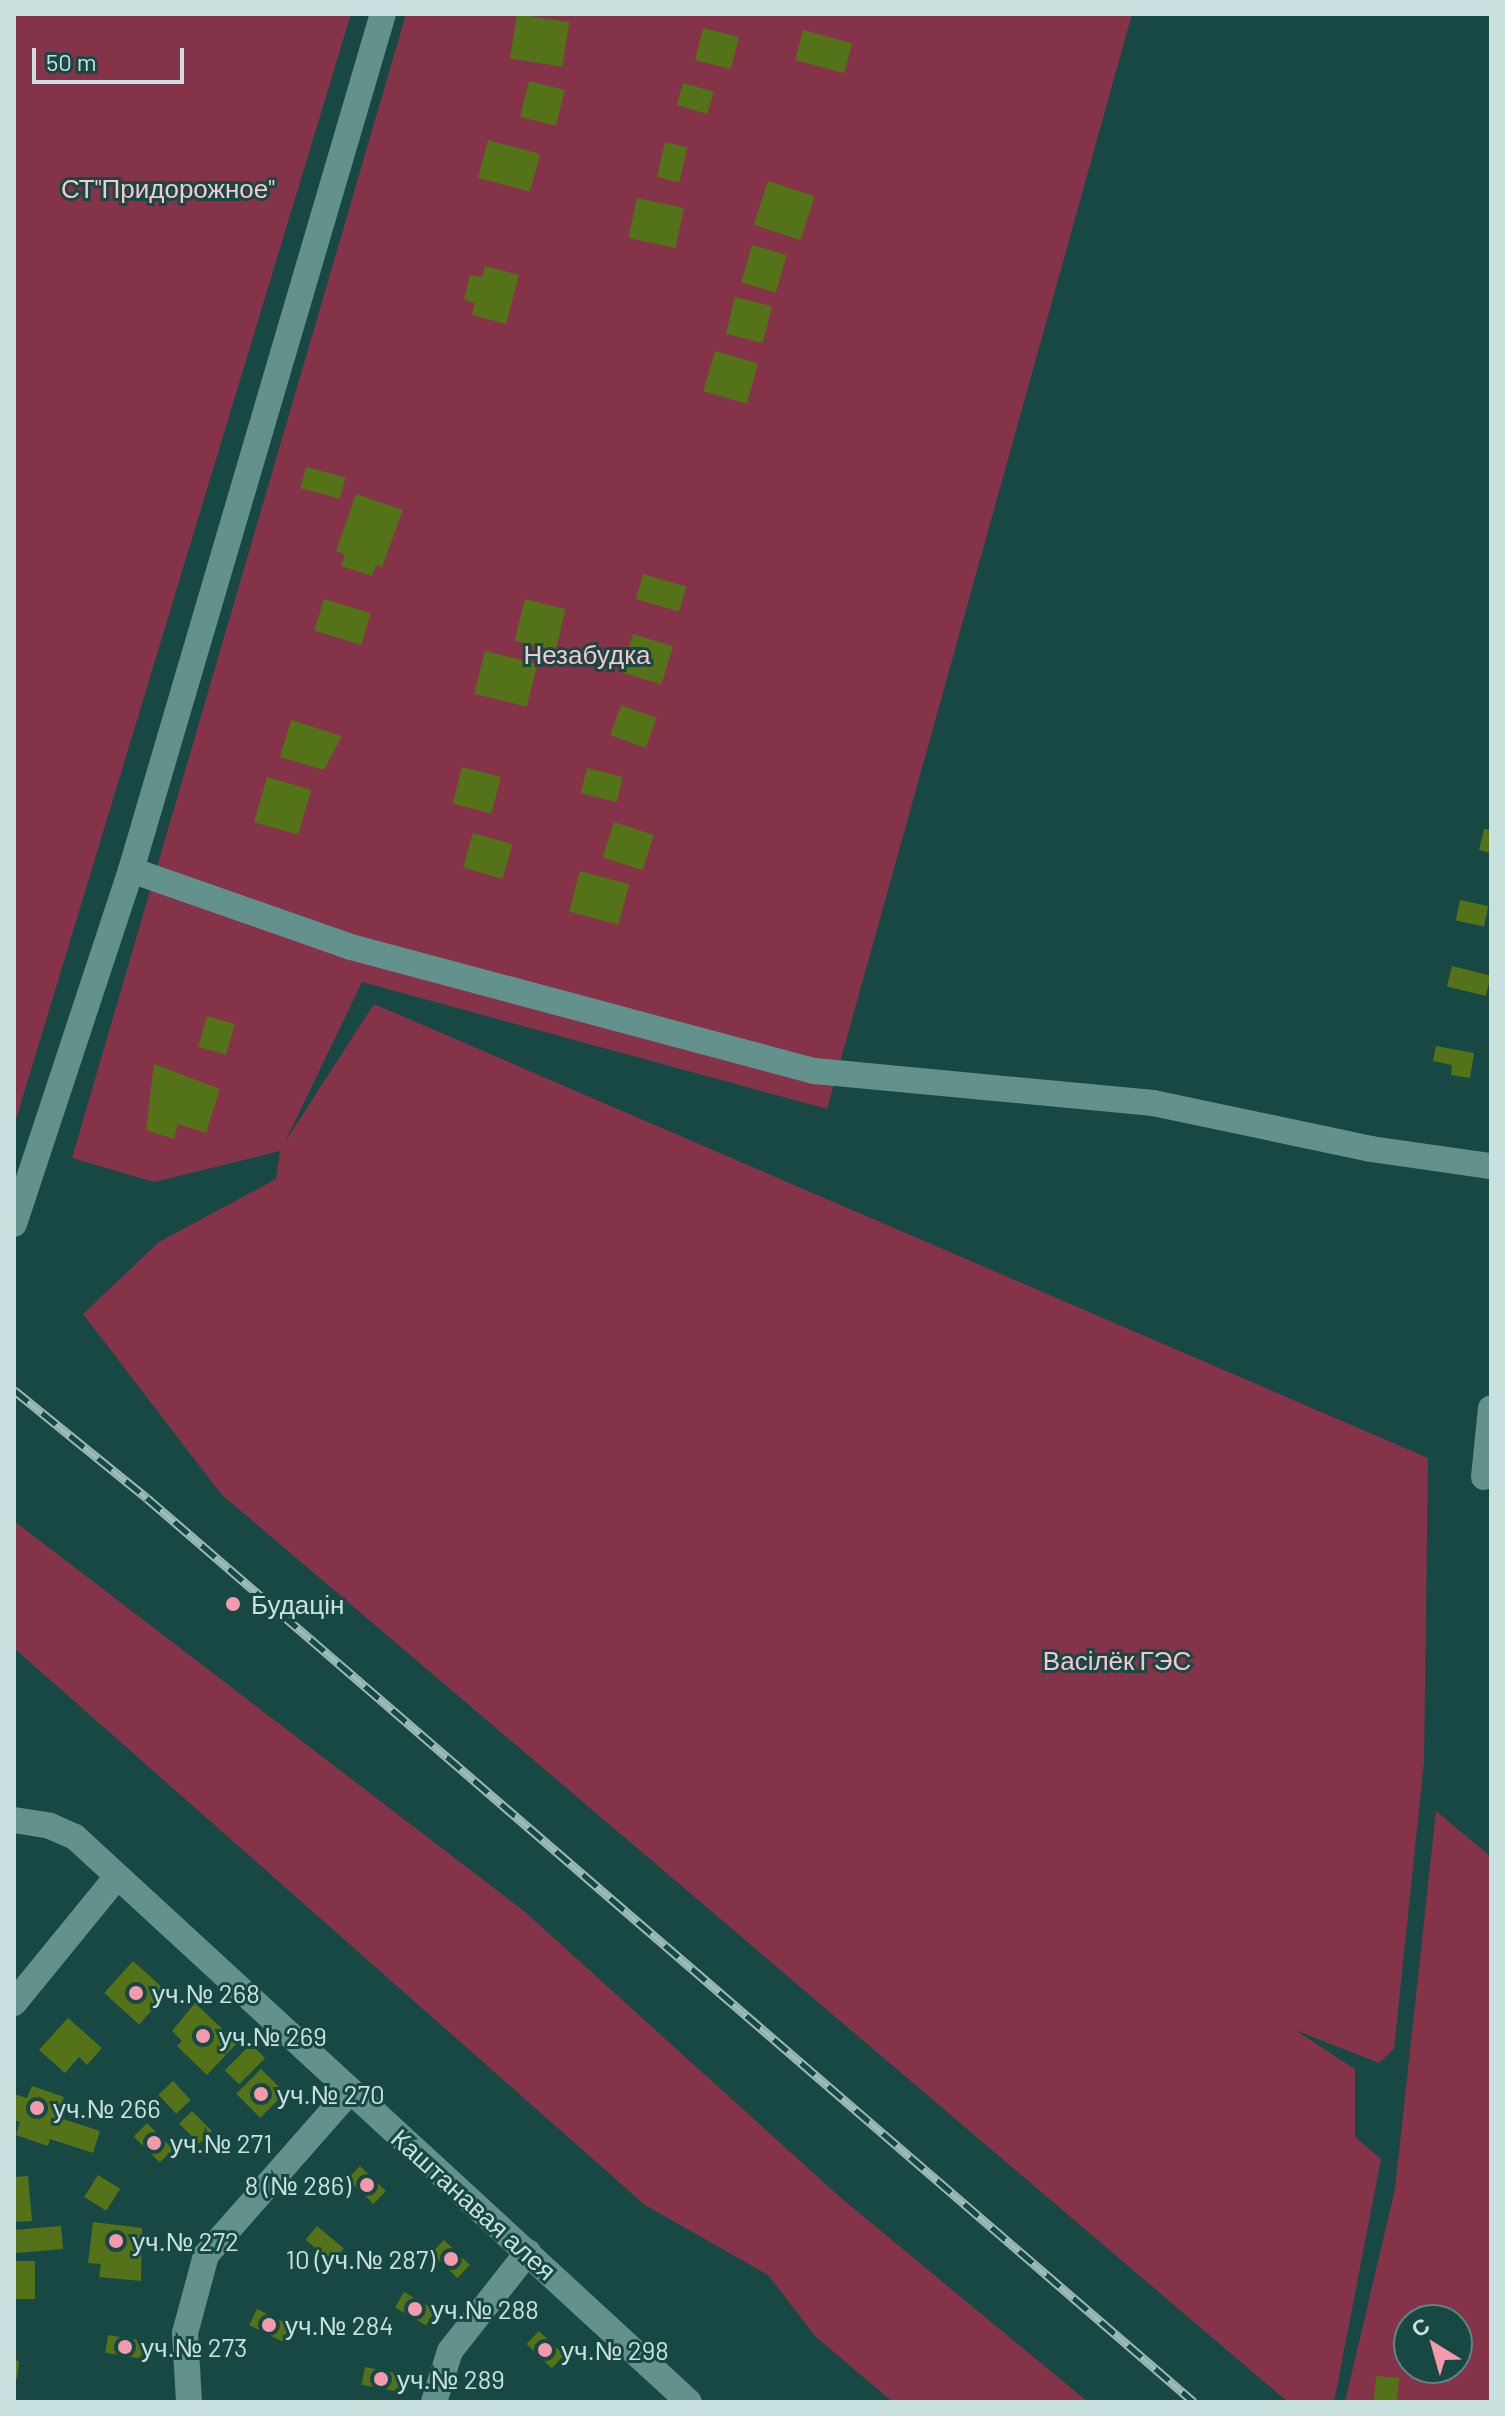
<!DOCTYPE html>
<html>
<head>
<meta charset="utf-8">
<style>
	body { margin:0 }
	#map { position:relative; width:1505px; height:2416px; overflow:hidden; background:#184844; font-family:Barlow,sans-serif }
	div>[style] { position:absolute }
	.green>* { inset:0; background:#853348 }
	.building>* { inset:0; background:#547217; transform-origin:0 0 }
	.minor>* { height:26px; margin:-13px; padding:0 13px; transform-origin:13px; border-radius:13px; background:#63928d }
	.rail>* { height:9px; margin-top:-4.5px; transform-origin:0; background:repeating-linear-gradient(90deg,#184844 0 18px,#9cbab7 0 36px); box-sizing:border-box; border-block:2px solid #9cbab7 }
	.dots>* { width:22px; height:22px; translate:-50% -50%; box-sizing:border-box; border:4px solid #184844; border-radius:50% }
	span { translate:-50% -50%; white-space:nowrap; text-align:center; line-height:1.15; -webkit-text-stroke:6px #184844; paint-order:stroke }
	.park-label { font-size:26px; color:#f9c5ce }
	.poi-label { font-size:26px; color:#c9e1de }
	.left { translate:0 -50%; text-align:left }
	.right { translate:-100% -50%; text-align:right }
	.street-label { font-size:26px; color:#c9e1de }
	.frame { position:absolute; inset:0; border:16px solid #c9e1de; pointer-events:none }
	.north { position:absolute; left:1393px; top:2304px; width:80px; height:80px; box-sizing:border-box; background:#184844; border:2px solid #5f8582; border-radius:50%; rotate:323deg; font-size:22px; font-weight:700; line-height:32px; text-align:center; color:#c9e1de }
	.north::after { content:''; display:block; margin:auto; width:28px; height:36px; background:#f39aac; clip-path:polygon(50% 0,100% 100%,50% 72%,0 100%) }
	.scale { position:absolute; left:32px; top:48px; width:152px; height:36px; box-sizing:border-box; border:4px solid #c9e1de; border-top:0; padding-left:10px; font-size:24px; line-height:28px; white-space:nowrap; color:#c9e1de; -webkit-text-stroke:6px #184844; paint-order:stroke }
</style>
</head>
<body>
<div id="map">
	<div class="green">
		<i style="clip-path:polygon(14px 14px,351px 14px,14px 1126px)"></i>
		<i style="clip-path:polygon(406px 14px,1132px 14px,827px 1109px,362px 982px,285px 1142px,374px 1004px,1428px 1458px,1424px 1762px,1394px 2049px,1379px 2063px,1295px 2030px,1355px 2069px,1355px 2137px,1381px 2159px,1334px 2402px,1288px 2402px,221px 1494px,83px 1314px,159px 1242px,276px 1179px,280px 1151px,154px 1182px,72px 1158px)"></i>
		<i style="clip-path:polygon(14px 1521px,524px 1911px,841px 2198px,1088px 2402px,893px 2402px,816px 2337px,768px 2275px,645px 2205px,14px 1648px)"></i>
		<i style="clip-path:polygon(evenodd,1436px 1811px,1491px 1857px,1491px 2402px,1345px 2402px,1395px 2189px,1436px 1811px,1409px 2320px,1457px 2320px,1457px 2368px,1409px 2368px,1409px 2320px)"></i>
	</div>
	<div class="building">
		<i style="left:517px;top:14px;width:53px;height:45px;rotate:9deg"></i>
		<i style="left:703px;top:28px;width:37px;height:33px;rotate:14deg"></i>
		<i style="left:803px;top:30px;width:51px;height:31px;rotate:15deg"></i>
		<i style="left:529px;top:81px;width:37px;height:37px;rotate:14deg"></i>
		<i style="left:683px;top:83px;width:32px;height:23px;rotate:16deg"></i>
		<i style="left:488px;top:140px;width:54px;height:39px;rotate:15deg"></i>
		<i style="left:665px;top:142px;width:23px;height:36px;rotate:13deg"></i>
		<i style="left:768px;top:181px;width:49px;height:46px;rotate:18deg"></i>
		<i style="left:637px;top:198px;width:48px;height:41px;rotate:12deg"></i>
		<i style="left:752px;top:245px;width:36px;height:39px;rotate:16deg"></i>
		<i style="clip-path:polygon(485px 266px,519px 275px,506px 324px,472px 315px,475px 303px,464px 300px,470px 275px,482px 277px)"></i>
		<i style="left:735px;top:297px;width:38px;height:38px;rotate:14deg"></i>
		<i style="left:715px;top:351px;width:45px;height:42px;rotate:16deg"></i>
		<i style="left:306px;top:467px;width:41px;height:22px;rotate:15deg"></i>
		<i style="clip-path:polygon(356px 494px,403px 510px,382px 567px,376px 565px,372px 576px,341px 566px,345px 554px,336px 551px)"></i>
		<i style="left:643px;top:574px;width:45px;height:26px;rotate:16deg"></i>
		<i style="left:324px;top:599px;width:49px;height:33px;rotate:17deg"></i>
		<i style="left:525px;top:599px;width:42px;height:43px;rotate:14deg"></i>
		<i style="left:633px;top:634px;width:42px;height:40px;rotate:17deg"></i>
		<i style="left:485px;top:651px;width:54px;height:44px;rotate:14deg"></i>
		<i style="left:621px;top:705px;width:38px;height:32px;rotate:20deg"></i>
		<i style="clip-path:polygon(291px 720px,342px 736px,324px 770px,280px 757px)"></i>
		<i style="left:462px;top:767px;width:40px;height:38px;rotate:14deg"></i>
		<i style="left:587px;top:768px;width:37px;height:26px;rotate:14deg"></i>
		<i style="left:267px;top:777px;width:46px;height:47px;rotate:16deg"></i>
		<i style="left:614px;top:822px;width:42px;height:37px;rotate:18deg"></i>
		<i style="clip-path:polygon(1484px 829px,1491px 830px,1491px 853px,1479px 850px)"></i>
		<i style="left:473px;top:833px;width:41px;height:36px;rotate:16deg"></i>
		<i style="left:580px;top:871px;width:51px;height:42px;rotate:15deg"></i>
		<i style="left:1460px;top:900px;width:29px;height:21px;rotate:12deg"></i>
		<i style="left:1452px;top:966px;width:40px;height:21px;rotate:14deg"></i>
		<i style="left:207px;top:1016px;width:29px;height:32px;rotate:16deg"></i>
		<i style="clip-path:polygon(1436px 1046px,1474px 1053px,1470px 1078px,1451px 1075px,1452px 1065px,1433px 1061px)"></i>
		<i style="clip-path:polygon(154px 1064px,220px 1089px,206px 1133px,178px 1124px,174px 1139px,146px 1130px)"></i>
		<i style="left:133px;top:1961px;width:47px;height:43px;rotate:42deg"></i>
		<i style="clip-path:polygon(195px 2003px,237px 2043px,207px 2075px,177px 2046px,182px 2041px,172px 2031px)"></i>
		<i style="clip-path:polygon(68px 2018px,102px 2048px,87px 2065px,79px 2057px,65px 2073px,39px 2050px)"></i>
		<i style="left:251px;top:2044px;width:20px;height:37px;rotate:45deg"></i>
		<i style="left:261px;top:2069px;width:34px;height:35px;rotate:45deg"></i>
		<i style="left:173px;top:2081px;width:26px;height:20px;rotate:47deg"></i>
		<i style="clip-path:polygon(32px 2086px,64px 2097px,57px 2117px,100px 2131px,93px 2153px,50px 2139px,48px 2146px,16px 2135px,20px 2122px,14px 2120px,14px 2094px,27px 2098px)"></i>
		<i style="left:192px;top:2111px;width:28px;height:18px;rotate:45deg"></i>
		<i style="left:147px;top:2123px;width:37px;height:19px;rotate:45deg"></i>
		<i style="left:360px;top:2166px;width:36px;height:18px;rotate:44deg"></i>
		<i style="left:98px;top:2175px;width:26px;height:26px;rotate:32deg"></i>
		<i style="clip-path:polygon(28px 2176px,32px 2221px,14px 2222px,14px 2177px)"></i>
		<i style="clip-path:polygon(93px 2222px,142px 2228px,141px 2281px,99px 2277px,101px 2264px,88px 2263px)"></i>
		<i style="left:61px;top:2226px;width:23px;height:47px;rotate:85deg"></i>
		<i style="left:317px;top:2226px;width:35px;height:18px;rotate:40deg"></i>
		<i style="left:444px;top:2240px;width:36px;height:18px;rotate:44deg"></i>
		<i style="left:14px;top:2261px;width:21px;height:38px"></i>
		<i style="left:404px;top:2292px;width:36px;height:18px;rotate:30deg"></i>
		<i style="left:257px;top:2309px;width:37px;height:18px;rotate:26deg"></i>
		<i style="left:539px;top:2331px;width:35px;height:18px;rotate:44deg"></i>
		<i style="left:108px;top:2335px;width:36px;height:18px;rotate:9deg"></i>
		<i style="clip-path:polygon(14px 2360px,19px 2361px,17px 2379px,14px 2378px)"></i>
		<i style="left:365px;top:2367px;width:36px;height:18px;rotate:11deg"></i>
		<i style="left:1376px;top:2376px;width:23px;height:26px;rotate:5deg"></i>
	</div>
	<div class="minor">
		<i style="left:131px;top:870px;width:233px;rotate:19.3deg"></i>
		<i style="left:351px;top:947px;width:480px;rotate:15deg"></i>
		<i style="left:815px;top:1071px;width:340px;rotate:5.4deg"></i>
		<i style="left:1153px;top:1103px;width:223px;rotate:11.9deg"></i>
		<i style="left:1371px;top:1149px;width:121px;rotate:8.1deg"></i>
		<i style="left:14px;top:1224px;width:373px;rotate:-71.7deg"></i>
		<i style="left:131px;top:870px;width:892px;rotate:-73.6deg"></i>
		<i style="left:1484px;top:1477px;width:69px;rotate:-84.2deg"></i>
		<i style="left:14px;top:1820px;width:36px;rotate:9deg"></i>
		<i style="left:50px;top:1826px;width:27px;rotate:24deg"></i>
		<i style="left:75px;top:1837px;width:834px;rotate:42.62deg"></i>
		<i style="left:14px;top:2003px;width:160px;rotate:-50.8deg"></i>
		<i style="left:189px;top:2402px;width:69px;rotate:-93.3deg"></i>
		<i style="left:185px;top:2333px;width:81px;rotate:-74.9deg"></i>
		<i style="left:206px;top:2255px;width:218px;rotate:-48.7deg"></i>
		<i style="left:434px;top:2402px;width:53px;rotate:-72.6deg"></i>
		<i style="left:450px;top:2351px;width:126px;rotate:-51.8deg"></i>
	</div>
	<div class="rail">
		<i style="left:14px;top:1390px;width:171px;rotate:39.1deg"></i>
		<i style="left:147px;top:1498px;width:1383px;rotate:40.81deg"></i>
	</div>
	<div class="dots">
		<i style="left:233px;top:1604px;background:#f39aac"></i>
		<i style="left:136px;top:1993px;background:#f39aac"></i>
		<i style="left:203px;top:2036px;background:#f39aac"></i>
		<i style="left:261px;top:2094px;background:#f39aac"></i>
		<i style="left:37px;top:2108px;background:#f39aac"></i>
		<i style="left:154px;top:2143px;background:#f39aac"></i>
		<i style="left:367px;top:2185px;background:#f39aac"></i>
		<i style="left:116px;top:2241px;background:#f39aac"></i>
		<i style="left:451px;top:2259px;background:#f39aac"></i>
		<i style="left:415px;top:2309px;background:#f39aac"></i>
		<i style="left:269px;top:2325px;background:#f39aac"></i>
		<i style="left:125px;top:2347px;background:#f39aac"></i>
		<i style="left:545px;top:2350px;background:#f39aac"></i>
		<i style="left:381px;top:2379px;background:#f39aac"></i>
	</div>
	<div class="park-label">
		<span style="left:168px;top:188px">СТ"Придорожное"</span>
		<span style="left:587px;top:654px">Незабудка</span>
		<span style="left:1117px;top:1660px">Васілёк ГЭС</span>
	</div>
	<div class="poi-label">
		<span class="left" style="left:251px;top:1604px">Будацін</span>
		<span class="left" style="left:152px;top:1993px">уч.№ 268</span>
		<span class="left" style="left:219px;top:2036px">уч.№ 269</span>
		<span class="left" style="left:277px;top:2094px">уч.№ 270</span>
		<span class="left" style="left:53px;top:2108px">уч.№ 266</span>
		<span class="left" style="left:170px;top:2143px">уч.№ 271</span>
		<span class="right" style="left:351px;top:2185px">8 (№ 286)</span>
		<span class="left" style="left:132px;top:2241px">уч.№ 272</span>
		<span class="right" style="left:435px;top:2259px">10 (уч.№ 287)</span>
		<span class="left" style="left:431px;top:2309px">уч.№ 288</span>
		<span class="left" style="left:285px;top:2325px">уч.№ 284</span>
		<span class="left" style="left:141px;top:2347px">уч.№ 273</span>
		<span class="left" style="left:561px;top:2350px">уч.№ 298</span>
		<span class="left" style="left:397px;top:2379px">уч.№ 289</span>
	</div>
	<div class="street-label">
		<span style="left:474px;top:2204px;rotate:42deg">Каштанавая алея</span>
	</div>
	<div class="frame"></div>
	<div class="north">С</div>
	<div class="scale">50 m</div>
</div>
</body>
</html>
